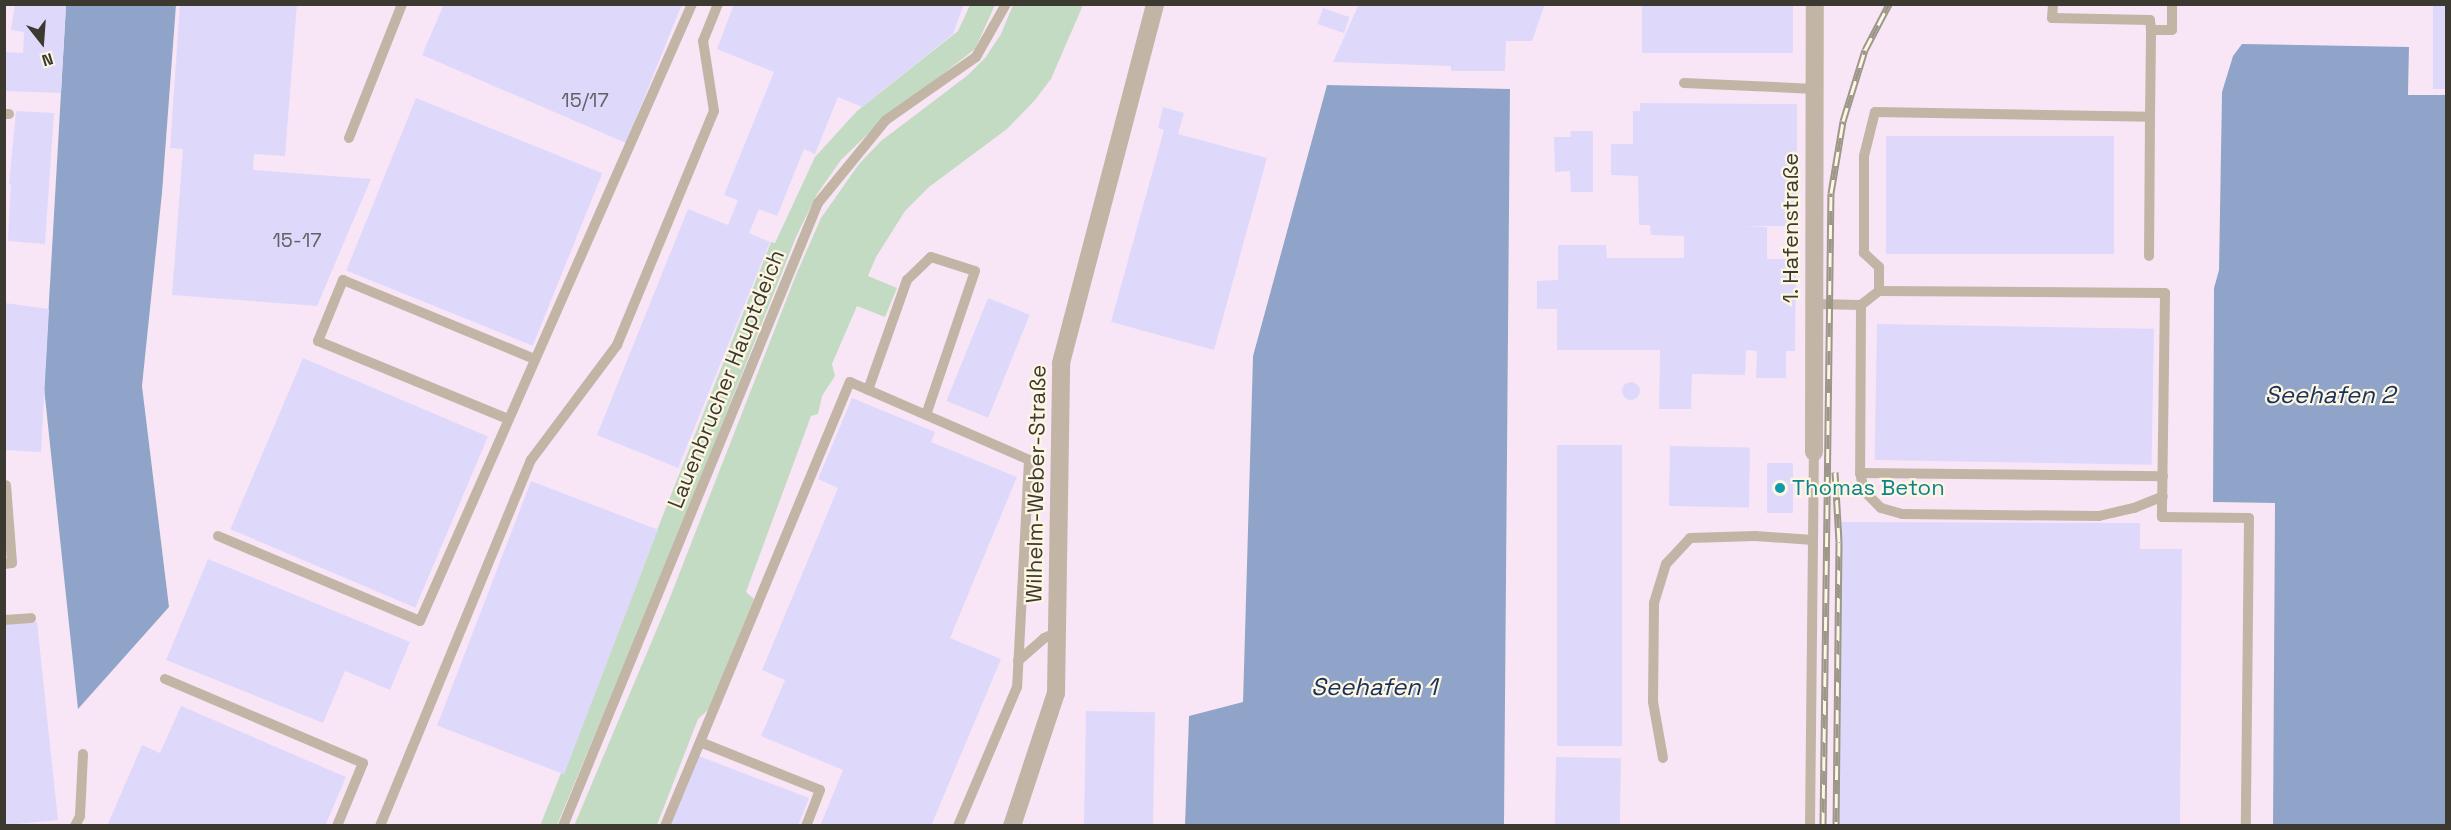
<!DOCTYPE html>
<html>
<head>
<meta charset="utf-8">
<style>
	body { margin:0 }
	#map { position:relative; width:2451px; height:830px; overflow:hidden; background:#fdf6e1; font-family:"Space Grotesk",sans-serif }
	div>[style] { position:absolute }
	.industrial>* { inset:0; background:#f8e6f7 }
	.green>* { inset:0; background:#c4dbc3 }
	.water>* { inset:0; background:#90a4c9 }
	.building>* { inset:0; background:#ded9fb; transform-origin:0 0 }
	.round { border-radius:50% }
	.lane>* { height:10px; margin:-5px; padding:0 5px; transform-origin:5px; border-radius:5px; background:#c3b5a6 }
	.street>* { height:18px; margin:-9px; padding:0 9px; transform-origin:9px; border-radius:9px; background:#c3b5a6 }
	.rail>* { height:7px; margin-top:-3.5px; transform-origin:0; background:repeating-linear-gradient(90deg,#fdf6e1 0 14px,#9c9788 0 28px); box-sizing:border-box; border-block:2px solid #9c9788 }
	.dots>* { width:16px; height:16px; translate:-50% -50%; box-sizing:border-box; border:3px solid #fdf6e1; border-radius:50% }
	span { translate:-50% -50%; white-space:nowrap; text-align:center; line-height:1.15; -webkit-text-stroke:4.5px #fdf6e1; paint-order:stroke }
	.number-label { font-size:20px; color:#646164 }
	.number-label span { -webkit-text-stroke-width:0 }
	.street-label { font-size:22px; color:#3c3931 }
	.culture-label { font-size:22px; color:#0d838f }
	.left { translate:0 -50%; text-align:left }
	.water-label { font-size:24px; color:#193160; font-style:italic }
	.frame { position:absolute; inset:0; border:6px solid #3c3931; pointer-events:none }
	.north { position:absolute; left:12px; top:12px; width:60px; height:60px; -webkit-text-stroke:4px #fdf6e1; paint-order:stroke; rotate:163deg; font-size:16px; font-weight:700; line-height:24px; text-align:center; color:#3c3931 }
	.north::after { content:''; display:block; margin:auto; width:21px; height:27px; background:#3c3931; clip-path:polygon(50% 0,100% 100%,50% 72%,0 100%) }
</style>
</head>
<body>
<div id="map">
	<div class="industrial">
		<i style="clip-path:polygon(5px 5px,66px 5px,44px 388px,78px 708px,169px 607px,142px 386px,162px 193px,176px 5px,2446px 5px,2446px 95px,2408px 95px,2409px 47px,2233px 56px,2222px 92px,2219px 270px,2214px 288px,2213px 502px,2275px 503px,2273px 825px,1504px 825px,1510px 90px,1327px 85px,1253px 356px,1243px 703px,1189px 716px,1185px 825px,5px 826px)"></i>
	</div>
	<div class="green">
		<i style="clip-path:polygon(970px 5px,995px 5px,975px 49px,874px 128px,841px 160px,817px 194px,796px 237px,671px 553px,557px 825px,540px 826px,771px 242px,775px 243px,815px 157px,857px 111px,958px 31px)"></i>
		<i style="clip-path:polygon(1013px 5px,1083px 5px,1051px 79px,1035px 100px,1007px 129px,929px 187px,905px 211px,876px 257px,868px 276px,897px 288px,885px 317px,857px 306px,832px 364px,835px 376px,822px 396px,818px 414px,811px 416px,746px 592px,754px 599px,709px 709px,698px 719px,657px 825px,574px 826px,667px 605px,796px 275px,821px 218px,859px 164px,881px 141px,968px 75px,985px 58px,1001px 34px)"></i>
	</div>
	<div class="water">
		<i style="clip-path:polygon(66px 5px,176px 5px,162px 193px,142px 386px,169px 607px,78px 709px,44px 388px)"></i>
		<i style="clip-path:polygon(2242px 44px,2409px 47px,2408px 95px,2446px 95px,2446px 825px,2273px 825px,2275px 503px,2213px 502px,2214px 288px,2219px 270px,2222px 92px,2233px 56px)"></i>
		<i style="clip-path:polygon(1327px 85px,1510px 89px,1504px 825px,1185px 825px,1189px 716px,1243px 702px,1253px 356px)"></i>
	</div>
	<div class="building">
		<i style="clip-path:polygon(15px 4px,66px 4px,61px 93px,4px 91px,4px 52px,23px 53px,24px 32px,11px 30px)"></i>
		<i style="clip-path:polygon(180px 4px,297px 4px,285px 156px,254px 154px,253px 170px,371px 179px,317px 306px,172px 295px,183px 149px,170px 148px)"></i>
		<i style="clip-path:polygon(444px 4px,682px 4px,626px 143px,422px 55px)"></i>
		<i style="clip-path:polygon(734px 4px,964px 4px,953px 34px,862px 107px,838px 97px,815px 154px,804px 149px,777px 216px,759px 209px,749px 233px,770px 242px,678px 468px,597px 435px,688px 209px,728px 225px,738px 200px,724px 195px,774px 72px,717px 49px)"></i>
		<i style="clip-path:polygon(1359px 4px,1545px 4px,1532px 41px,1506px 41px,1505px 71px,1451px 71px,1451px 66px,1333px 62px)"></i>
		<i style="left:1642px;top:4px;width:151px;height:49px"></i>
		<i style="left:2433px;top:4px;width:13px;height:85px"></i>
		<i style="left:1323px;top:8px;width:28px;height:17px;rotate:19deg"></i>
		<i style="left:416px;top:98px;width:201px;height:186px;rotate:22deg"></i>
		<i style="clip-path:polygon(1640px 103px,1797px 104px,1797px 226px,1744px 226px,1767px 227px,1767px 259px,1796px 259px,1795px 351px,1786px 351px,1786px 378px,1756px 378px,1757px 351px,1746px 350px,1745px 375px,1692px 374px,1691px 409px,1659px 409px,1660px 350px,1557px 350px,1557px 309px,1537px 309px,1537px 281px,1558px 280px,1558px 245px,1606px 245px,1607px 258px,1684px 258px,1684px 236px,1651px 235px,1650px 225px,1639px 225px,1638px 176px,1611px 175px,1611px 144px,1633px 144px,1633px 111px,1640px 111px)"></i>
		<i style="clip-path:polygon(1163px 107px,1184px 113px,1178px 134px,1267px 158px,1214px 350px,1111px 322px,1164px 130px,1158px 128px)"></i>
		<i style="clip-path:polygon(16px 111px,54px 113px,45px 244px,8px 241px,11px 184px,9px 184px)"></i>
		<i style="clip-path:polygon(1570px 131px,1593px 131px,1593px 192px,1571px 192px,1570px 171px,1555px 172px,1554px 137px,1571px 137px)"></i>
		<i style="left:1886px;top:136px;width:228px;height:118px"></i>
		<i style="left:988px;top:298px;width:45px;height:111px;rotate:22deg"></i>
		<i style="clip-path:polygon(5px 303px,49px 309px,41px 452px,4px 450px)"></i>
		<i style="left:1877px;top:324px;width:277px;height:136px;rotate:1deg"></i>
		<i style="left:303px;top:358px;width:201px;height:186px;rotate:23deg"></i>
		<i class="round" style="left:1622px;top:382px;width:18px;height:18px"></i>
		<i style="clip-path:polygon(852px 398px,935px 432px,931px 442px,1017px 477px,950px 638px,1001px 659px,931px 826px,820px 826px,843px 770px,761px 736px,785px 680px,762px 670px,838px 488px,818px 479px)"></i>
		<i style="left:1557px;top:445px;width:65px;height:301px"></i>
		<i style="left:1670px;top:446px;width:80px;height:60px;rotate:1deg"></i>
		<i style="left:1767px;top:463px;width:26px;height:50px"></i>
		<i style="left:531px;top:481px;width:136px;height:262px;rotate:21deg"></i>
		<i style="clip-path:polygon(1840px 522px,2140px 523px,2140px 549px,2182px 549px,2180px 826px,1838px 826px)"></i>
		<i style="clip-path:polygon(208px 559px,410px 642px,390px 690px,345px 671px,323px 723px,166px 660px)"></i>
		<i style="clip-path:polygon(37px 622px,58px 820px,4px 825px,4px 625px)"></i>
		<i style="clip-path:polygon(181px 706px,346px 777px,325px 826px,107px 826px,142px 745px,160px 753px)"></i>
		<i style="left:1086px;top:711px;width:69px;height:115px;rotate:1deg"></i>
		<i style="clip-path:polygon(696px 755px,809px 798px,798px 826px,669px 826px)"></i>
		<i style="left:1556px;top:757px;width:65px;height:69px;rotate:1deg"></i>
	</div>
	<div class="lane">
		<i style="left:2053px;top:4px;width:14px;rotate:94deg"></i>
		<i style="left:2052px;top:18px;width:98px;rotate:1.2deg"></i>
		<i style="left:2150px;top:20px;width:10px;rotate:84deg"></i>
		<i style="left:1684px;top:83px;width:131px;rotate:2.6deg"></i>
		<i style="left:4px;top:114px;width:5px"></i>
		<i style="left:2150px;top:117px;width:87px;rotate:-89.3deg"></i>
		<i style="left:2151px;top:30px;width:21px"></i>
		<i style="left:2172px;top:30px;width:26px;rotate:-90deg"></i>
		<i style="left:349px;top:138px;width:144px;rotate:-68.4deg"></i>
		<i style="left:1879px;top:291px;width:24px;rotate:-90deg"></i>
		<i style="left:1879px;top:267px;width:21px;rotate:-137deg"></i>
		<i style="left:1864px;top:253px;width:97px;rotate:-90deg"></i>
		<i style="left:1864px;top:156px;width:45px;rotate:-76deg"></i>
		<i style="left:1875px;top:112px;width:275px;rotate:1deg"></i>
		<i style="left:2150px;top:117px;width:139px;rotate:90.4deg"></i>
		<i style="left:1815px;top:304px;width:46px;rotate:1.2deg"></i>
		<i style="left:1861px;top:305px;width:23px;rotate:-38deg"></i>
		<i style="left:1879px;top:291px;width:286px;rotate:0.4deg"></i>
		<i style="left:2165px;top:293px;width:224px;rotate:90.8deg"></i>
		<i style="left:2162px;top:517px;width:87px;rotate:0.7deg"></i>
		<i style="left:2249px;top:518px;width:308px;rotate:90.6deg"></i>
		<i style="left:1861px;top:305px;width:168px;rotate:90.3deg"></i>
		<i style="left:1860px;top:473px;width:303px;rotate:0.6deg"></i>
		<i style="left:868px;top:390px;width:117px;rotate:-70.5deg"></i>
		<i style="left:907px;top:280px;width:33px;rotate:-44deg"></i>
		<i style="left:931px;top:257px;width:46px;rotate:17.7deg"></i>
		<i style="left:975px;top:271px;width:152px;rotate:108.8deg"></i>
		<i style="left:508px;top:419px;width:205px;rotate:-157.7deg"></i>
		<i style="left:318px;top:341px;width:66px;rotate:-67.7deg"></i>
		<i style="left:343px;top:280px;width:208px;rotate:22.4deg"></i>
		<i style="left:1860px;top:473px;width:18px;rotate:77deg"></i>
		<i style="left:1864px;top:491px;width:24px;rotate:45deg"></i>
		<i style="left:1881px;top:508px;width:22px;rotate:16deg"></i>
		<i style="left:1902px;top:514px;width:197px;rotate:0.6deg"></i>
		<i style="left:2099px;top:516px;width:36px;rotate:-13deg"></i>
		<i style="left:2134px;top:508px;width:31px;rotate:-22deg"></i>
		<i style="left:218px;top:536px;width:219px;rotate:22.8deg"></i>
		<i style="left:420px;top:621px;width:674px;rotate:-66.21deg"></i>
		<i style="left:4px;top:564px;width:8px;rotate:-7deg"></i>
		<i style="left:12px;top:563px;width:78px;rotate:-94.4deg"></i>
		<i style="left:4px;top:620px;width:27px;rotate:-4deg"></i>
		<i style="left:1018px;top:661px;width:35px;rotate:-41deg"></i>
		<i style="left:1044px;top:638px;width:15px;rotate:-23deg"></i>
		<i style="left:165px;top:679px;width:215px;rotate:23deg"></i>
		<i style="left:363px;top:763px;width:68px;rotate:112.4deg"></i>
		<i style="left:700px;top:742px;width:129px;rotate:21.8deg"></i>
		<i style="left:820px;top:790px;width:39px;rotate:111deg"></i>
		<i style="left:1663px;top:758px;width:57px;rotate:-100.1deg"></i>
		<i style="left:1653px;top:702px;width:99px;rotate:-89.4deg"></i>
		<i style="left:1654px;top:603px;width:41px;rotate:-72.9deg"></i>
		<i style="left:1666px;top:564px;width:35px;rotate:-47deg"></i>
		<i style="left:1690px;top:538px;width:65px;rotate:-1.8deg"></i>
		<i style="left:1755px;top:536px;width:58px;rotate:3.9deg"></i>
		<i style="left:75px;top:826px;width:11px;rotate:-63deg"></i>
		<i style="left:80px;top:816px;width:62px;rotate:-87.2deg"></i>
		<i style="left:380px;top:826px;width:396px;rotate:-67.6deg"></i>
		<i style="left:531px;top:460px;width:144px;rotate:-53.2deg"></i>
		<i style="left:617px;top:345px;width:253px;rotate:-67.5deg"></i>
		<i style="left:714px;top:111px;width:71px;rotate:-98.9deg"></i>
		<i style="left:703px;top:41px;width:40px;rotate:-68deg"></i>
		<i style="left:563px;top:826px;width:673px;rotate:-67.74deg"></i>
		<i style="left:818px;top:203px;width:107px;rotate:-50.7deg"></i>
		<i style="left:886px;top:120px;width:110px;rotate:-35deg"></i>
		<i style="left:976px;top:57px;width:61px;rotate:-60.5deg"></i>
		<i style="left:665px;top:826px;width:481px;rotate:-67.4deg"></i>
		<i style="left:850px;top:382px;width:195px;rotate:23.5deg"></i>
		<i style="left:1029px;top:460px;width:227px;rotate:93deg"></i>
		<i style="left:1017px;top:687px;width:151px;rotate:113deg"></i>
		<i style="left:1810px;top:826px;width:374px;rotate:-89.4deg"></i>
	</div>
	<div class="street">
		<i style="left:1814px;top:452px;width:448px;rotate:-89.9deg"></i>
		<i style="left:1012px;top:826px;width:140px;rotate:-71.7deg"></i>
		<i style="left:1056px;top:693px;width:330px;rotate:-89.1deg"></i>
		<i style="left:1061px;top:363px;width:371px;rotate:-75.3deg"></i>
	</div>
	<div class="rail">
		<i style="left:1835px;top:472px;width:70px;rotate:86.7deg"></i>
		<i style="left:1839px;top:542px;width:284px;rotate:90.6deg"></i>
		<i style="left:1823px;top:826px;width:633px;rotate:-89.28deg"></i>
		<i style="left:1831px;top:193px;width:73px;rotate:-80.5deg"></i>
		<i style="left:1843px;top:121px;width:74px;rotate:-72.8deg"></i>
		<i style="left:1865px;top:50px;width:52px;rotate:-62.4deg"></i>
	</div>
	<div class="dots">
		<i style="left:1780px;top:488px;background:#0f9aa8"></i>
	</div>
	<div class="number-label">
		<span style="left:585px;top:100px">15/17</span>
		<span style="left:297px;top:240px">15-17</span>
	</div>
	<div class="street-label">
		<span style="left:1791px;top:228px;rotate:-90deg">1. Hafenstraße</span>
		<span style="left:726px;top:379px;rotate:-68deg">Lauenbrucher Hauptdeich</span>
		<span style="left:1036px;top:484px;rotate:-89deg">Wilhelm-Weber-Straße</span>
	</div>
	<div class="culture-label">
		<span class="left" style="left:1792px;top:488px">Thomas Beton</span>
	</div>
	<div class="water-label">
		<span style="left:2330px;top:395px">Seehafen 2</span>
		<span style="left:1374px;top:687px">Seehafen 1</span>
	</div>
	<div class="frame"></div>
	<div class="north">N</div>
</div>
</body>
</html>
